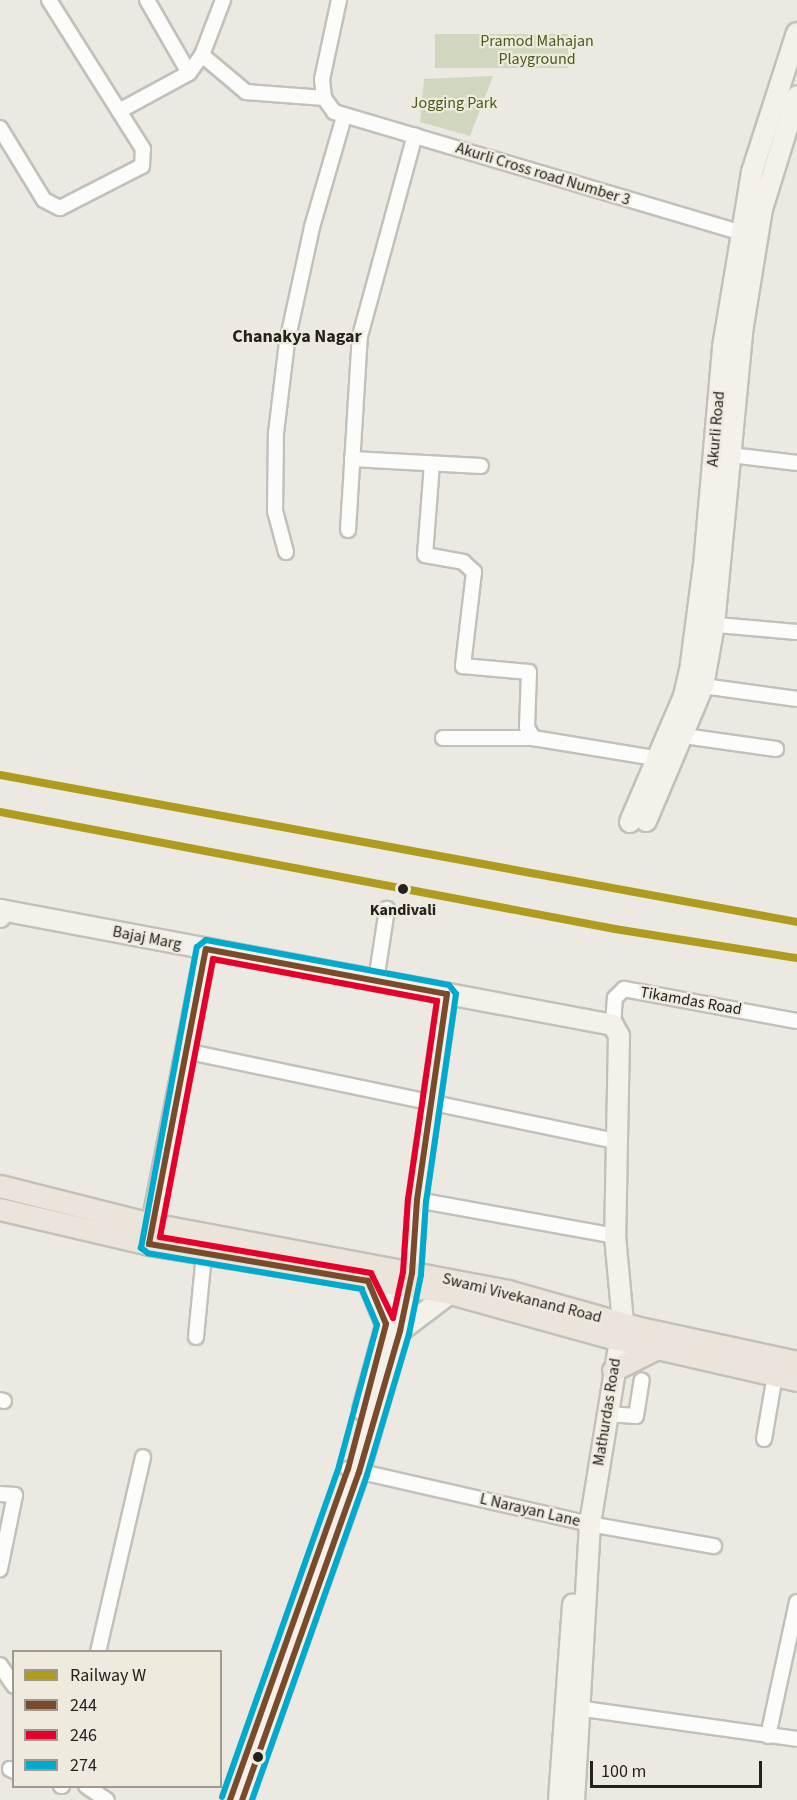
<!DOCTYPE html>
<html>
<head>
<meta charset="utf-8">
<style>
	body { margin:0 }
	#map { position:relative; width:797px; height:1800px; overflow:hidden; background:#ebe9e2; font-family:"Source Sans 3",sans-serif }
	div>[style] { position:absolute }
	.green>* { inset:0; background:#d1d7bf; transform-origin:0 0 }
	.roads { filter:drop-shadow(2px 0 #c2c0bb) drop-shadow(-2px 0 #c2c0bb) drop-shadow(0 2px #c2c0bb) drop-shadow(0 -2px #c2c0bb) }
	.street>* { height:14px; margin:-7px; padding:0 7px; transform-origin:7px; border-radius:7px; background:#fcfcfb }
	.secondary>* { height:20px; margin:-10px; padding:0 10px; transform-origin:10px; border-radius:10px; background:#f4f0ea }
	.primary>* { height:21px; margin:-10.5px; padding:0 10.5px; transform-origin:10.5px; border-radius:10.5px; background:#ebe4db }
	.bus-1>* { height:6px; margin:-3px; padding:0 3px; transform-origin:3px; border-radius:3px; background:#7a4b2a }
	.bus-2>* { height:6px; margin:-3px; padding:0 3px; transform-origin:3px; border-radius:3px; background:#e4002b }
	.bus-3>* { height:6px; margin:-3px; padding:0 3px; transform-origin:3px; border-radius:3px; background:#00a9ce }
	.rail-1>* { height:8px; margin:-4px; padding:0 4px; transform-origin:4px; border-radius:4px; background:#af9b1e }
	.dots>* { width:16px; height:16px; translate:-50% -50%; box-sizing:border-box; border:3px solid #efeade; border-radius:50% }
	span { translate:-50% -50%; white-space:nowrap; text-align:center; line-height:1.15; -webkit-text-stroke:4.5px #efeade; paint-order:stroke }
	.park-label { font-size:16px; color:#4a5b1c }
	.street-label { font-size:16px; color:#24221d }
	.stop-label { font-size:16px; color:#24221d; font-weight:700 }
	.neighbourhood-label { font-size:18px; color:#24221d; font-weight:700 }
	.legend { position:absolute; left:12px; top:1650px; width:210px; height:138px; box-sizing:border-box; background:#efeade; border:2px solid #9e9a91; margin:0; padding:8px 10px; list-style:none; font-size:18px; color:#24221d }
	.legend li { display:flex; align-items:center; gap:12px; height:30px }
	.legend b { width:30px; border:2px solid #9e9a91 }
	.scale { position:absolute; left:590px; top:1761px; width:172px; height:27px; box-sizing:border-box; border:3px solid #24221d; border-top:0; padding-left:8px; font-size:18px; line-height:21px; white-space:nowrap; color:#24221d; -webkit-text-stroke:4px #efeade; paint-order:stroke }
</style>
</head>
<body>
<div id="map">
	<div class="green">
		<i style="left:435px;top:34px;width:133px;height:34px"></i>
		<i style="clip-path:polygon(493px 76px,470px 136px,420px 122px,424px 79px)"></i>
	</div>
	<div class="roads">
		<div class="street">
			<i style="left:49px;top:0;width:131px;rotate:57.8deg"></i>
			<i style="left:147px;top:0;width:84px;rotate:60.1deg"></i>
			<i style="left:339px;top:0;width:81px;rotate:102.1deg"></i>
			<i style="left:322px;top:79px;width:19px;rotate:84deg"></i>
			<i style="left:324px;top:98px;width:17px;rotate:54deg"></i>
			<i style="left:334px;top:112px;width:433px;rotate:16.5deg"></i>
			<i style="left:202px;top:55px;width:57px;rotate:40.1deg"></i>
			<i style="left:246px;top:92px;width:78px;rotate:4.4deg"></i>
			<i style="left:0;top:128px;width:84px;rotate:58.6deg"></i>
			<i style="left:44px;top:200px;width:18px;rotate:27deg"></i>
			<i style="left:60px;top:208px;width:92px;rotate:-27.1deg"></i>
			<i style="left:142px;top:166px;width:17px;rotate:-87deg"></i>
			<i style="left:143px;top:149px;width:45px;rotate:-122.3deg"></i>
			<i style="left:119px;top:111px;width:80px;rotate:-28.5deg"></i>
			<i style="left:189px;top:73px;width:22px;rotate:-54deg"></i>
			<i style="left:202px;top:55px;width:59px;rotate:-69.1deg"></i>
			<i style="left:722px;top:454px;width:76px;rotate:6.8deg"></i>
			<i style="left:352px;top:459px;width:129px;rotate:3.1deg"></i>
			<i style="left:432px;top:464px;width:91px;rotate:94.4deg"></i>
			<i style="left:425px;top:555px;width:39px;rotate:10deg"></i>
			<i style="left:463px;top:562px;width:15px;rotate:42deg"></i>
			<i style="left:474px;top:572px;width:95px;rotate:96.7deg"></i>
			<i style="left:463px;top:666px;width:66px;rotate:5.2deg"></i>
			<i style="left:529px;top:672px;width:55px;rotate:92.1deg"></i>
			<i style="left:527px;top:727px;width:13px;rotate:61deg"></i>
			<i style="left:533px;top:738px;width:124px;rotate:9.3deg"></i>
			<i style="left:348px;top:530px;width:194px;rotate:-86.5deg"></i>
			<i style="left:360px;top:336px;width:208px;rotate:-74.7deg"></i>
			<i style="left:286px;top:552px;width:42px;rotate:-105deg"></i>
			<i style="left:275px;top:511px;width:78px;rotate:-89.3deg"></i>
			<i style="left:276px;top:433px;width:92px;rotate:-83.1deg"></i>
			<i style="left:287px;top:342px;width:118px;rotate:-77.7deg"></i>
			<i style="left:312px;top:227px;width:115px;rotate:-73.8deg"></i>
			<i style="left:706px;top:624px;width:91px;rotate:5deg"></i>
			<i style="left:703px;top:686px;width:95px;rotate:7.9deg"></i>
			<i style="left:684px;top:736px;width:93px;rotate:8deg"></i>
			<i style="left:443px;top:738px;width:90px"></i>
			<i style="left:376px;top:981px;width:73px;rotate:-81.3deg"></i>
			<i style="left:613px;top:1025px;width:27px;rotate:-86deg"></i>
			<i style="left:615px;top:998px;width:13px;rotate:-45deg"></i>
			<i style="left:624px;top:989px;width:176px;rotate:10.5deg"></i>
			<i style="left:185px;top:1051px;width:443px;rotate:11.8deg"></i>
			<i style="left:417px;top:1200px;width:201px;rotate:10.3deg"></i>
			<i style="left:196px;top:1337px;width:83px;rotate:-84.5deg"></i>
			<i style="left:0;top:1400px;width:4px;rotate:14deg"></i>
			<i style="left:607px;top:1414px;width:29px;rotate:4deg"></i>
			<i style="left:636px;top:1416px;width:36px;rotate:-81deg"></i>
			<i style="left:764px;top:1439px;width:65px;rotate:-80.2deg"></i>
			<i style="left:348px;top:1469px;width:248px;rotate:12.8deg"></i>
			<i style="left:590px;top:1524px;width:126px;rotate:10.1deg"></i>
			<i style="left:0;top:1494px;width:15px;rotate:4deg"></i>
			<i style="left:15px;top:1495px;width:76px;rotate:101.5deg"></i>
			<i style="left:98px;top:1652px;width:200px;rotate:-77deg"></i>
			<i style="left:0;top:1665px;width:25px;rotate:56deg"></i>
			<i style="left:570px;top:1707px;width:229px;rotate:8deg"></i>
			<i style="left:768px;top:1736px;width:137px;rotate:-77.8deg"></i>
			<i style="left:10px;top:1769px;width:4px;rotate:27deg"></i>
			<i style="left:61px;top:1786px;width:1px"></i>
			<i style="left:86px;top:1786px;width:25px;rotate:34deg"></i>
		</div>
		<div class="secondary">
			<i style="left:646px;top:821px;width:147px;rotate:-67.1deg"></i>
			<i style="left:703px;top:686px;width:62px;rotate:-79.8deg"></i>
			<i style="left:714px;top:625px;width:300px;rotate:-84.5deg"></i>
			<i style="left:743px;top:326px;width:119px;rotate:-80.8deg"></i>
			<i style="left:762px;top:209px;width:118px;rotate:-72.8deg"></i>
			<i style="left:630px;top:822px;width:137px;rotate:-66.8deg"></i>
			<i style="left:684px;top:696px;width:26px;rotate:-77deg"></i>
			<i style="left:690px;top:671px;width:107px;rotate:-82.5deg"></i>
			<i style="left:704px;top:565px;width:219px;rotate:-85deg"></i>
			<i style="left:723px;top:347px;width:116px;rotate:-80.5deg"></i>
			<i style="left:742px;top:233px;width:62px;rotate:-80.7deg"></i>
			<i style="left:752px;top:172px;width:146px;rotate:-72.1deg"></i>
			<i style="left:0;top:917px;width:7px;rotate:-82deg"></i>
			<i style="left:1px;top:910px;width:623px;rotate:10.64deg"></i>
			<i style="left:613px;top:1025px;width:13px;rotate:61deg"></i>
			<i style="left:619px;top:1036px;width:200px;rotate:91.1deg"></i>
			<i style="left:615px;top:1236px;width:86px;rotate:84.7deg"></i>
			<i style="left:623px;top:1322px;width:205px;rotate:99.3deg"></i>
			<i style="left:590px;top:1524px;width:276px;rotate:93.3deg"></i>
			<i style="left:149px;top:1239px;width:296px;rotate:-78.9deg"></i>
			<i style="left:368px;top:1281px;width:47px;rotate:67.3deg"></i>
			<i style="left:400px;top:1331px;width:63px;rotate:-37.2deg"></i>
			<i style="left:363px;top:1410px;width:133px;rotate:-74.7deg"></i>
			<i style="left:242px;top:1800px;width:348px;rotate:-70.4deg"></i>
			<i style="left:359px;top:1472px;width:147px;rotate:-73.8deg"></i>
			<i style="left:400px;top:1331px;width:59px;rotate:-78.3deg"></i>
			<i style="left:412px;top:1273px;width:73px;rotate:-86.1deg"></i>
			<i style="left:417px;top:1200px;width:208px;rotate:-81.7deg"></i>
			<i style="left:559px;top:1800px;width:196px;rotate:-85.9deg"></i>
		</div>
		<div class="primary">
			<i style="left:0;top:1186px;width:156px;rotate:14.1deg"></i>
			<i style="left:151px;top:1224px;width:363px;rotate:10.6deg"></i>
			<i style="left:508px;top:1291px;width:132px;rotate:15.8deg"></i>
			<i style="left:635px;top:1327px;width:166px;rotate:12.2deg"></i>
			<i style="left:0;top:1209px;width:153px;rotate:13.2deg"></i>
			<i style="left:149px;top:1244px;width:305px;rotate:9.2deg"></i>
			<i style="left:450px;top:1293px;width:165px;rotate:15.5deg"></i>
			<i style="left:609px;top:1337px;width:193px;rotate:12.9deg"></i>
			<i style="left:613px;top:1370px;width:49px;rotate:-26.6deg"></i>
		</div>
	</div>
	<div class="bus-1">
		<i style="left:230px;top:1800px;width:351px;rotate:-70.4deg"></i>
		<i style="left:348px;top:1469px;width:150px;rotate:-75.3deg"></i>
		<i style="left:386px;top:1324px;width:47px;rotate:-112.7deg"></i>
		<i style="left:368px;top:1281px;width:222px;rotate:-170.4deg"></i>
		<i style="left:149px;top:1244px;width:300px;rotate:-79.1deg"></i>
		<i style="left:206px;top:949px;width:245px;rotate:10.6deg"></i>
		<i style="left:447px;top:994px;width:208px;rotate:98.3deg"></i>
		<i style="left:417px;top:1200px;width:73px;rotate:93.9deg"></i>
		<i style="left:412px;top:1273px;width:59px;rotate:101.7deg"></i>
		<i style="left:400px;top:1331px;width:147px;rotate:106.2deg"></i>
		<i style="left:359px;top:1472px;width:348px;rotate:109.6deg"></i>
	</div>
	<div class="bus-2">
		<i style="left:213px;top:959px;width:228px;rotate:10.6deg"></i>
		<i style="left:437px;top:1001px;width:200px;rotate:98.3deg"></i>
		<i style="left:408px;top:1199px;width:73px;rotate:93.9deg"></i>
		<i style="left:403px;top:1272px;width:47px;rotate:102.3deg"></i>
		<i style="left:393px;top:1318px;width:50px;rotate:-116.1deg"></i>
		<i style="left:371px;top:1273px;width:214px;rotate:-170.3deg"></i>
		<i style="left:160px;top:1237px;width:283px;rotate:-79.2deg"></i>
	</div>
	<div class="bus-3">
		<i style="left:222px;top:1797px;width:351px;rotate:-70.5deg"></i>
		<i style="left:339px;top:1466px;width:146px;rotate:-74.9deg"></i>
		<i style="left:377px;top:1325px;width:39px;rotate:-113deg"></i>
		<i style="left:362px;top:1289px;width:217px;rotate:-170.5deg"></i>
		<i style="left:148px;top:1253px;width:9px;rotate:-144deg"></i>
		<i style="left:141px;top:1248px;width:306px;rotate:-79.5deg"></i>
		<i style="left:197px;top:947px;width:11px;rotate:-38deg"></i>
		<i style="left:206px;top:940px;width:247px;rotate:10.5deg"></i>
		<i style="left:449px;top:985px;width:11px;rotate:52deg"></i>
		<i style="left:456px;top:994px;width:209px;rotate:98.2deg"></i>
		<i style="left:426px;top:1201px;width:74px;rotate:93.9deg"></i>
		<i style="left:421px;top:1275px;width:60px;rotate:101.5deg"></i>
		<i style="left:409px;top:1334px;width:147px;rotate:106.6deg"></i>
		<i style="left:367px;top:1475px;width:345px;rotate:109.5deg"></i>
	</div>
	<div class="rail-1">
		<i style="left:0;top:775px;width:810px;rotate:10.45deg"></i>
		<i style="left:0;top:812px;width:626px;rotate:10.77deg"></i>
		<i style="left:615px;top:929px;width:184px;rotate:9.1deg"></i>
	</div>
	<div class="dots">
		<i style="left:403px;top:889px;background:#24221d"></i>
		<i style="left:258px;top:1757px;background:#24221d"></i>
	</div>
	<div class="park-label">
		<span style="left:537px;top:50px">Pramod Mahajan<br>Playground</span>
		<span style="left:454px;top:103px">Jogging Park</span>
	</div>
	<div class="street-label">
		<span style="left:543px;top:174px;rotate:17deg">Akurli Cross road Number 3</span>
		<span style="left:716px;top:429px;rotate:-85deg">Akurli Road</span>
		<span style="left:147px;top:938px;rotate:11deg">Bajaj Marg</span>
		<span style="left:691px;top:1001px;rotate:10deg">Tikamdas Road</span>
		<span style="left:522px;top:1298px;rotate:14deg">Swami Vivekanand Road</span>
		<span style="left:607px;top:1412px;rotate:-81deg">Mathurdas Road</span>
		<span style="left:530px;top:1510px;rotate:13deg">L Narayan Lane</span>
	</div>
	<div class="stop-label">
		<span style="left:403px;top:910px">Kandivali</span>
	</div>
	<div class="neighbourhood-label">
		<span style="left:297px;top:337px">Chanakya Nagar</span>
	</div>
	<ul class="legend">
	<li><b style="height:8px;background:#af9b1e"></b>Railway W</li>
	<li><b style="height:8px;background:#7a4b2a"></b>244</li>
	<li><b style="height:8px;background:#e4002b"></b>246</li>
	<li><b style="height:8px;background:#00a9ce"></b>274</li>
	</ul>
	<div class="scale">100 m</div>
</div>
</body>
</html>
